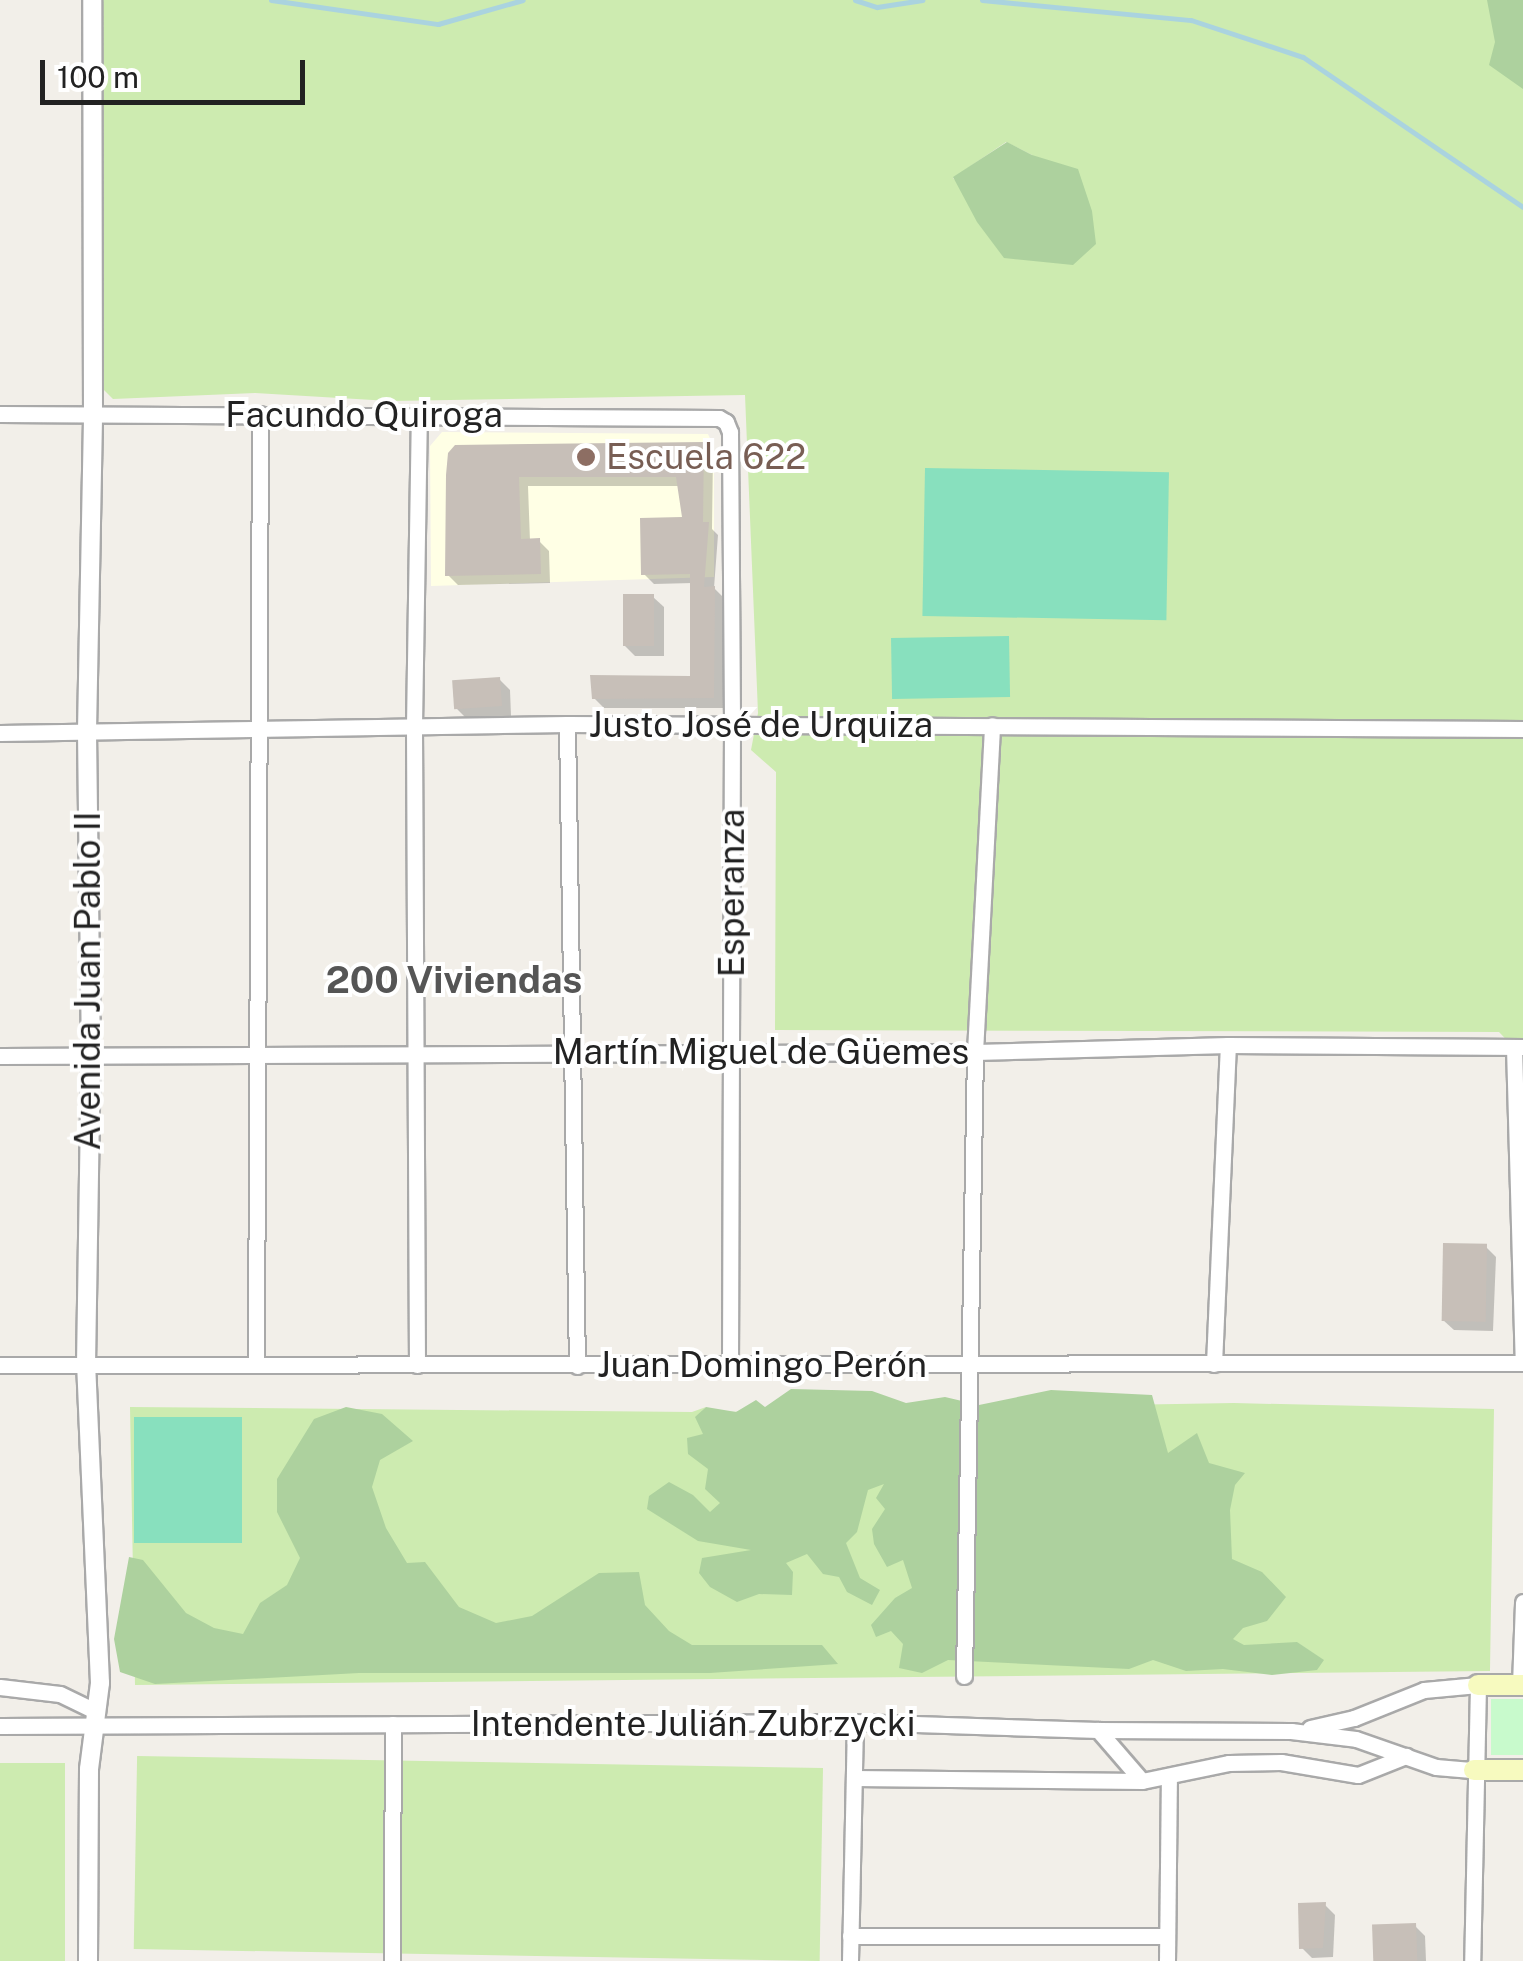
<!DOCTYPE html>
<html>
<head>
<meta charset="utf-8">
<style>
	body { margin:0 }
	#map { position:relative; width:1523px; height:1961px; overflow:hidden; background:#f2efe9; font-family:"Public Sans",sans-serif }
	div>[style] { position:absolute }
	.education>* { inset:0; background:#ffffe5 }
	.grass>* { inset:0; background:#cdebb0; transform-origin:0 0 }
	.forest>* { inset:0; background:#add19e }
	.park>* { inset:0; background:#c8facc; transform-origin:0 0 }
	.pitch>* { inset:0; background:#88e0be; transform-origin:0 0 }
	.shadow>* { inset:0; background:#0003 }
	.stream>* { height:5px; margin:-2.5px; padding:0 2.5px; transform-origin:2.5px; border-radius:2.5px; background:#aad3df }
	.building>* { inset:0; background:#c7bfb8; transform-origin:0 0 }
	.roads { filter:drop-shadow(2px 0 #a9a9a9) drop-shadow(-2px 0 #a9a9a9) drop-shadow(0 2px #a9a9a9) drop-shadow(0 -2px #a9a9a9) }
	.minor>* { height:15px; margin:-7.5px; padding:0 7.5px; transform-origin:7.5px; border-radius:7.5px; background:#fff }
	.tertiary>* { height:18px; margin:-9px; padding:0 9px; transform-origin:9px; border-radius:9px; background:#fff }
	.secondary>* { height:20px; margin:-10px; padding:0 10px; transform-origin:10px; border-radius:10px; background:#f7fabf }
	.dots>* { width:28px; height:28px; translate:-50% -50%; box-sizing:border-box; border:5px solid #fff; border-radius:50% }
	span { translate:-50% -50%; white-space:nowrap; text-align:center; line-height:1.15; -webkit-text-stroke:8px #fff; paint-order:stroke }
	.street-label { font-size:35px; color:#222 }
	.education-label { font-size:35px; color:#785e54 }
	.left { translate:0 -50%; text-align:left }
	.neighbourhood-label { font-size:38px; color:#555; font-weight:700 }
	.scale { position:absolute; left:40px; top:60px; width:265px; height:45px; box-sizing:border-box; border:5px solid #222; border-top:0; padding-left:12px; font-size:30px; line-height:35px; white-space:nowrap; color:#222; -webkit-text-stroke:8px #fff; paint-order:stroke }
</style>
</head>
<body>
<div id="map">
	<div class="education">
		<i style="clip-path:polygon(442px 432px,708px 434px,714px 447px,714px 577px,431px 586px,430px 446px)"></i>
	</div>
	<div class="grass">
		<i style="clip-path:polygon(evenodd,102px 0,1523px 0,1523px 1057px,1499px 1032px,775px 1030px,776px 772px,751px 750px,758px 713px,745px 395px,390px 401px,255px 393px,113px 399px,100px 386px,102px 0,1006px 142px,1032px 155px,1073px 264px,1039px 259px,953px 178px,1006px 142px)"></i>
		<i style="clip-path:polygon(1234px 1403px,1494px 1409px,1490px 1671px,135px 1685px,130px 1407px,692px 1412px,706px 1407px,702px 1411px,721px 1412px)"></i>
		<i style="left:65px;top:1763px;width:198px;height:65px;rotate:90deg"></i>
		<i style="left:823px;top:1768px;width:193px;height:686px;rotate:91deg"></i>
	</div>
	<div class="forest">
		<i style="clip-path:polygon(1487px 0,1523px 0,1523px 89px,1489px 65px,1495px 42px)"></i>
		<i style="clip-path:polygon(1007px 142px,1032px 155px,1078px 169px,1092px 211px,1096px 244px,1073px 265px,1004px 258px,977px 222px,953px 177px)"></i>
		<i style="clip-path:polygon(791px 1389px,872px 1391px,906px 1403px,945px 1397px,979px 1405px,1051px 1390px,1152px 1395px,1168px 1453px,1197px 1433px,1209px 1463px,1245px 1473px,1235px 1485px,1230px 1510px,1232px 1559px,1262px 1572px,1286px 1597px,1267px 1621px,1243px 1628px,1233px 1639px,1244px 1645px,1297px 1642px,1324px 1660px,1317px 1670px,1272px 1675px,1223px 1669px,1186px 1671px,1153px 1660px,1129px 1669px,948px 1660px,922px 1673px,899px 1668px,903px 1644px,891px 1631px,876px 1637px,871px 1625px,895px 1598px,912px 1588px,903px 1560px,887px 1567px,874px 1544px,872px 1529px,885px 1509px,876px 1498px,884px 1484px,868px 1490px,857px 1532px,846px 1543px,860px 1578px,880px 1590px,872px 1605px,847px 1592px,839px 1577px,823px 1574px,807px 1554px,786px 1563px,793px 1572px,792px 1595px,759px 1594px,737px 1602px,710px 1587px,699px 1573px,702px 1558px,751px 1550px,698px 1541px,647px 1509px,649px 1496px,669px 1482px,693px 1495px,710px 1512px,720px 1503px,705px 1489px,708px 1469px,688px 1454px,687px 1438px,703px 1434px,695px 1417px,706px 1407px,736px 1412px,756px 1400px,765px 1407px)"></i>
		<i style="clip-path:polygon(346px 1407px,382px 1414px,413px 1441px,380px 1460px,372px 1487px,386px 1528px,407px 1563px,425px 1562px,459px 1607px,496px 1623px,532px 1616px,599px 1573px,639px 1572px,645px 1605px,669px 1631px,692px 1645px,822px 1645px,838px 1664px,710px 1673px,359px 1673px,155px 1684px,120px 1672px,114px 1639px,129px 1557px,143px 1560px,186px 1613px,214px 1628px,243px 1634px,260px 1603px,287px 1585px,300px 1558px,277px 1512px,277px 1479px,314px 1419px)"></i>
	</div>
	<div class="park">
		<i style="left:1491px;top:1699px;width:32px;height:56px"></i>
	</div>
	<div class="pitch">
		<i style="left:925px;top:468px;width:244px;height:148px;rotate:1deg"></i>
		<i style="left:1009px;top:636px;width:61px;height:118px;rotate:89deg"></i>
		<i style="left:242px;top:1417px;width:126px;height:108px;rotate:90deg"></i>
	</div>
	<div class="shadow">
		<i style="clip-path:polygon(703px 444px,713px 454px,712px 529px,718px 535px,714px 588px,724px 598px,724px 708px,604px 708px,594px 698px,692px 678px,693px 583px,654px 584px,644px 574px,685px 520px,680px 486px,528px 486px,530px 541px,539px 541px,549px 551px,550px 583px,458px 585px,448px 575px,449px 475px)"></i>
		<i style="clip-path:polygon(653px 597px,664px 607px,664px 656px,635px 656px,625px 646px)"></i>
		<i style="clip-path:polygon(499px 679px,510px 690px,511px 716px,466px 718px,455px 707px)"></i>
		<i style="clip-path:polygon(1486px 1247px,1496px 1257px,1493px 1331px,1454px 1330px,1443px 1320px)"></i>
		<i style="clip-path:polygon(1325px 1905px,1335px 1915px,1333px 1957px,1312px 1958px,1302px 1948px)"></i>
		<i style="clip-path:polygon(1415px 1926px,1425px 1936px,1426px 1961px,1375px 1961px)"></i>
	</div>
	<div class="stream">
		<i style="left:271px;top:0;width:169px;rotate:8.2deg"></i>
		<i style="left:438px;top:24px;width:88px;rotate:-15.8deg"></i>
		<i style="left:855px;top:0;width:23px;rotate:18deg"></i>
		<i style="left:877px;top:7px;width:46px;rotate:-8.8deg"></i>
		<i style="left:982px;top:0;width:210px;rotate:5.5deg"></i>
		<i style="left:1191px;top:20px;width:118px;rotate:18.3deg"></i>
		<i style="left:1303px;top:57px;width:266px;rotate:34.3deg"></i>
	</div>
	<div class="building">
		<i style="clip-path:polygon(704px 442px,703px 522px,709px 522px,704px 587px,715px 586px,714px 698px,592px 699px,590px 675px,690px 676px,690px 574px,641px 575px,640px 518px,682px 517px,676px 477px,519px 477px,521px 539px,540px 538px,541px 574px,445px 576px,446px 475px,448px 453px,455px 445px)"></i>
		<i style="left:654px;top:594px;width:52px;height:31px;rotate:90deg"></i>
		<i style="left:500px;top:677px;width:29px;height:48px;rotate:86deg"></i>
		<i style="left:1443px;top:1243px;width:44px;height:78px;rotate:1deg"></i>
		<i style="clip-path:polygon(1326px 1902px,1323px 1948px,1299px 1949px,1298px 1903px)"></i>
		<i style="left:1416px;top:1923px;width:38px;height:44px;rotate:88deg"></i>
	</div>
	<div class="roads">
		<div class="minor">
			<i style="left:0;top:414px;width:719px;rotate:0.32deg"></i>
			<i style="left:719px;top:418px;width:8px;rotate:30deg"></i>
			<i style="left:726px;top:422px;width:11px;rotate:68deg"></i>
			<i style="left:730px;top:432px;width:293px;rotate:89.6deg"></i>
			<i style="left:732px;top:725px;width:641px;rotate:90.18deg"></i>
			<i style="left:567px;top:724px;width:642px;rotate:89.11deg"></i>
			<i style="left:0;top:733px;width:567px;rotate:-0.91deg"></i>
			<i style="left:567px;top:724px;width:956px;rotate:0.3deg"></i>
			<i style="left:1514px;top:1047px;width:314px;rotate:88.4deg"></i>
			<i style="left:0;top:1056px;width:975px;rotate:-0.24deg"></i>
			<i style="left:975px;top:1052px;width:253px;rotate:-1.6deg"></i>
			<i style="left:1228px;top:1045px;width:295px;rotate:0.4deg"></i>
			<i style="left:1214px;top:1364px;width:319px;rotate:-87.5deg"></i>
			<i style="left:0;top:1365px;width:1523px;rotate:-0.08deg"></i>
			<i style="left:256px;top:1365px;width:951px;rotate:-89.76deg"></i>
			<i style="left:417px;top:1365px;width:639px;rotate:-90.27deg"></i>
			<i style="left:414px;top:726px;width:311px;rotate:-89.1deg"></i>
			<i style="left:964px;top:1676px;width:624px;rotate:-88.99deg"></i>
			<i style="left:975px;top:1052px;width:327px;rotate:-87deg"></i>
			<i style="left:1520px;top:1685px;width:83px;rotate:-87.9deg"></i>
			<i style="left:0;top:1687px;width:60px;rotate:6.7deg"></i>
			<i style="left:60px;top:1694px;width:39px;rotate:26deg"></i>
			<i style="left:0;top:1726px;width:855px;rotate:-0.27deg"></i>
			<i style="left:855px;top:1722px;width:243px;rotate:1.9deg"></i>
			<i style="left:1098px;top:1730px;width:193px;rotate:0.3deg"></i>
			<i style="left:1291px;top:1731px;width:65px;rotate:7deg"></i>
			<i style="left:1356px;top:1739px;width:85px;rotate:19.3deg"></i>
			<i style="left:1436px;top:1767px;width:38px;rotate:5deg"></i>
			<i style="left:1310px;top:1728px;width:45px;rotate:-12.8deg"></i>
			<i style="left:1354px;top:1718px;width:75px;rotate:-21.8deg"></i>
			<i style="left:1424px;top:1690px;width:54px;rotate:-5.3deg"></i>
			<i style="left:1478px;top:1685px;width:276px;rotate:91.2deg"></i>
			<i style="left:1098px;top:1730px;width:67px;rotate:49.2deg"></i>
			<i style="left:854px;top:1778px;width:288px;rotate:0.6deg"></i>
			<i style="left:1142px;top:1781px;width:89px;rotate:-11.7deg"></i>
			<i style="left:1229px;top:1763px;width:52px;rotate:-1.1deg"></i>
			<i style="left:1281px;top:1762px;width:78px;rotate:9.6deg"></i>
			<i style="left:1358px;top:1775px;width:52px;rotate:-21.6deg"></i>
			<i style="left:850px;top:1936px;width:317px"></i>
			<i style="left:392px;top:1961px;width:237px;rotate:-89.8deg"></i>
			<i style="left:850px;top:1961px;width:239px;rotate:-88.8deg"></i>
			<i style="left:1167px;top:1961px;width:185px;rotate:-89.4deg"></i>
		</div>
		<div class="tertiary">
			<i style="left:88px;top:1961px;width:192px;rotate:-89.7deg"></i>
			<i style="left:89px;top:1769px;width:87px;rotate:-82.7deg"></i>
			<i style="left:100px;top:1683px;width:318px;rotate:-92.5deg"></i>
			<i style="left:86px;top:1365px;width:306px;rotate:-89.1deg"></i>
			<i style="left:91px;top:1059px;width:328px;rotate:-90.7deg"></i>
			<i style="left:87px;top:731px;width:316px;rotate:-88.9deg"></i>
			<i style="left:93px;top:415px;width:415px;rotate:-90.1deg"></i>
		</div>
		<div class="secondary">
			<i style="left:1478px;top:1685px;width:45px"></i>
			<i style="left:1474px;top:1770px;width:49px"></i>
		</div>
	</div>
	<div class="dots">
		<i style="left:586px;top:457px;background:#8d6e63"></i>
	</div>
	<div class="street-label">
		<span style="left:364px;top:415px">Facundo Quiroga</span>
		<span style="left:761px;top:725px">Justo José de Urquiza</span>
		<span style="left:732px;top:893px;rotate:-90deg">Esperanza</span>
		<span style="left:88px;top:981px;rotate:-90deg">Avenida Juan Pablo II</span>
		<span style="left:761px;top:1052px">Martín Miguel de Güemes</span>
		<span style="left:762px;top:1365px">Juan Domingo Perón</span>
		<span style="left:693px;top:1724px">Intendente Julián Zubrzycki</span>
	</div>
	<div class="education-label">
		<span class="left" style="left:606px;top:457px">Escuela 622</span>
	</div>
	<div class="neighbourhood-label">
		<span style="left:454px;top:980px">200 Viviendas</span>
	</div>
	<div class="scale">100 m</div>
</div>
</body>
</html>
